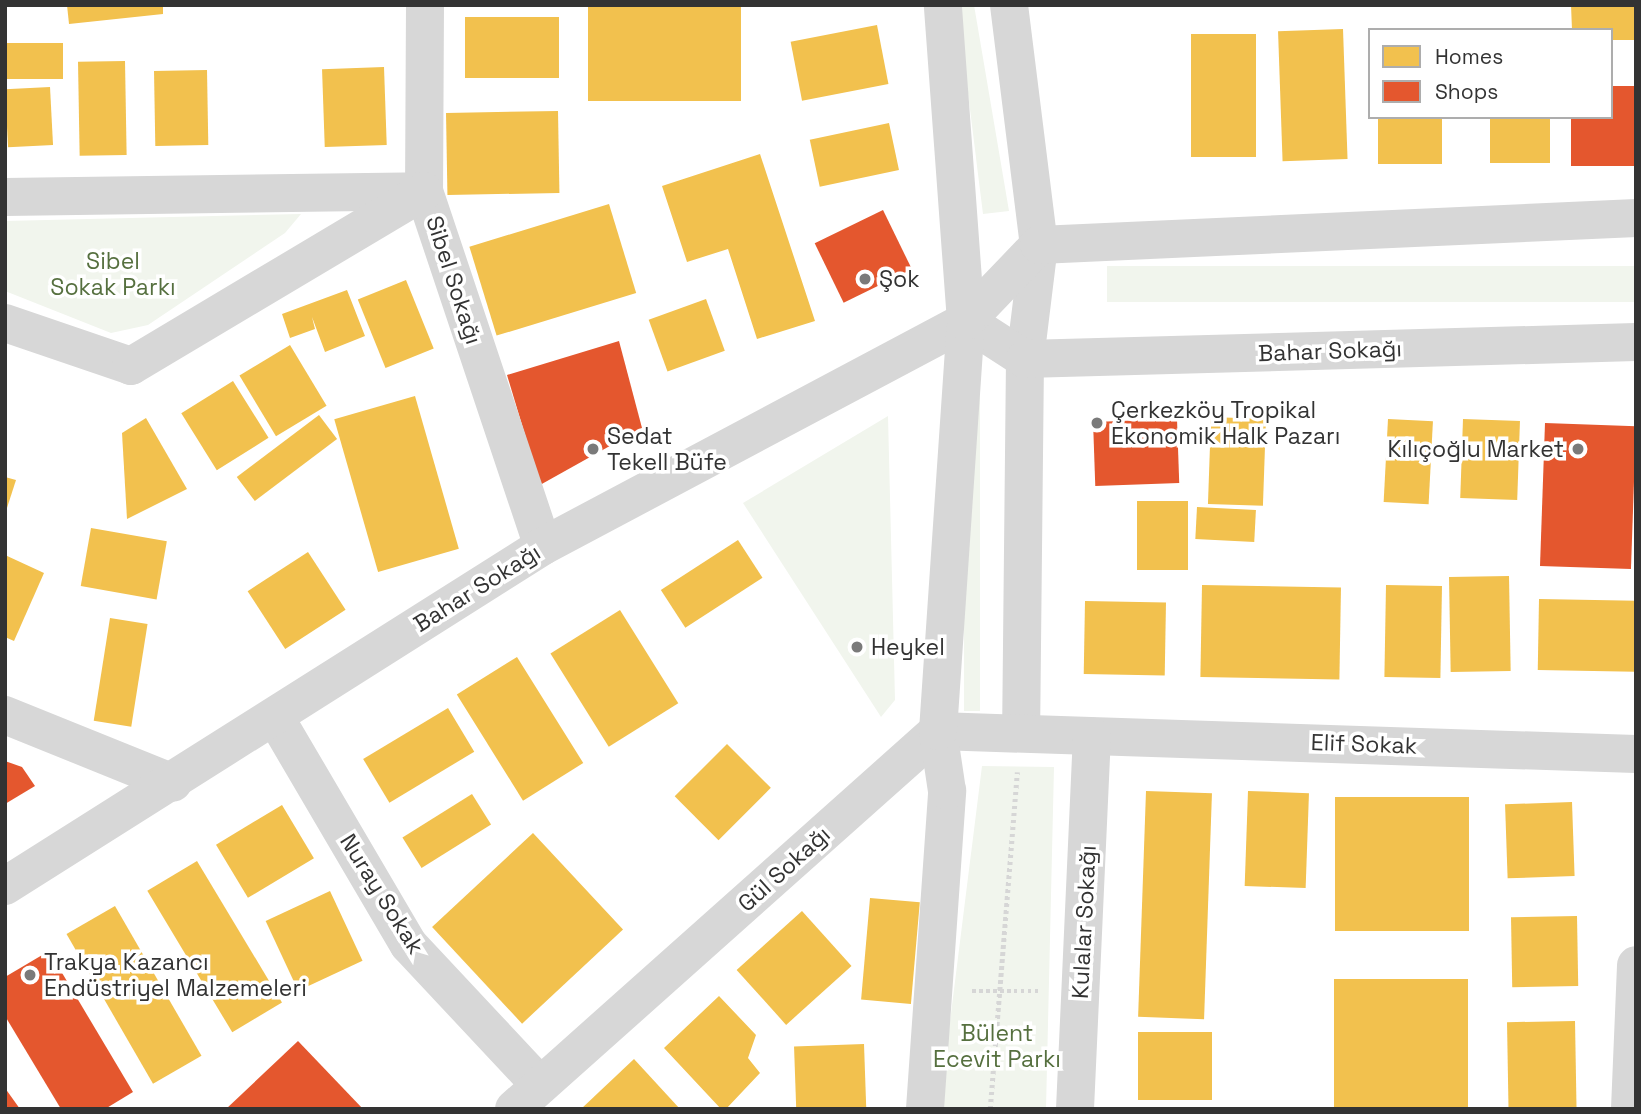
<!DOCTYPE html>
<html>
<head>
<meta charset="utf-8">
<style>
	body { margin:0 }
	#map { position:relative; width:1641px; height:1114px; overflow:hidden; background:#fff; font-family:"Space Grotesk",sans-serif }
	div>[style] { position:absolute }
	.green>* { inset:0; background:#f1f5ed; transform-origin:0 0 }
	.homes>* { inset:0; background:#f2c14e; transform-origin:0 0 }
	.shops>* { inset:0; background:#e4572e; transform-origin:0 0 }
	.path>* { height:4.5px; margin-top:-2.25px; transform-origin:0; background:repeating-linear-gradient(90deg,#d6d6d6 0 3.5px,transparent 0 7px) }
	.minor>* { height:38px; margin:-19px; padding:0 19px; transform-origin:19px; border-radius:19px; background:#d7d7d7 }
	.dots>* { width:19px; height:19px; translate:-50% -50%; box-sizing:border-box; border:4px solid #fff; border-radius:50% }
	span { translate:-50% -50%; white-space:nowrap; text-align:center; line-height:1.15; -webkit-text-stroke:7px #fff; paint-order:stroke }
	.park-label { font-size:23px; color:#56703f }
	.poi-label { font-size:23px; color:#333 }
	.left { translate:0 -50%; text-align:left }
	.right { translate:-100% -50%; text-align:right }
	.street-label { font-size:23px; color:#333 }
	.frame { position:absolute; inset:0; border:7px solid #333; pointer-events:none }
	.legend { position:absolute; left:1368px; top:28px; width:245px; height:91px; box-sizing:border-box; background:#fff; border:2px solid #adadad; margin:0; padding:9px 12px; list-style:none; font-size:21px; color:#333 }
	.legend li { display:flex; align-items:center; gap:14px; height:35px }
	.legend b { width:35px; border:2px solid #adadad }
</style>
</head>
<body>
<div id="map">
	<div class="green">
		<i style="clip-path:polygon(957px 5px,974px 5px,1009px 211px,983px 214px)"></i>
		<i style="clip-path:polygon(301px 214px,285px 233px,148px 325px,111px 333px,5px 291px,5px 221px)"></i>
		<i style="left:1636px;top:266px;width:36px;height:529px;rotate:90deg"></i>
		<i style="left:964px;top:384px;width:16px;height:327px"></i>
		<i style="clip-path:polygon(888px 416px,895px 700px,881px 717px,743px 503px)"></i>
		<i style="clip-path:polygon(982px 766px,1054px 767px,1046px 1109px,939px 1109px)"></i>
	</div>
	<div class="homes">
		<i style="clip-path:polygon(67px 5px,163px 5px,163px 14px,69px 24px)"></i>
		<i style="left:588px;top:5px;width:153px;height:96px"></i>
		<i style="clip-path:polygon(1571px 5px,1636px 5px,1636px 40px,1611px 40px,1611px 30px,1572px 30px)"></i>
		<i style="left:559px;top:17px;width:61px;height:94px;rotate:90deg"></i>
		<i style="left:877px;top:25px;width:60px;height:88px;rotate:79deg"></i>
		<i style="left:1343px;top:29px;width:130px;height:65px;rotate:88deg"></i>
		<i style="left:1191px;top:34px;width:65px;height:123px"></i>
		<i style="left:63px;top:43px;width:36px;height:58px;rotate:90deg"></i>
		<i style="left:125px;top:61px;width:94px;height:47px;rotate:89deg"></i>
		<i style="left:384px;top:67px;width:78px;height:62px;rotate:88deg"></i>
		<i style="left:207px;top:70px;width:75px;height:53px;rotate:89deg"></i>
		<i style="left:50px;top:87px;width:58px;height:45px;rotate:87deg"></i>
		<i style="left:558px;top:111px;width:82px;height:112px;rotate:89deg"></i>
		<i style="left:1378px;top:117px;width:64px;height:47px"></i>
		<i style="left:1490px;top:117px;width:60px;height:46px"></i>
		<i style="left:889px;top:123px;width:48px;height:81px;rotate:78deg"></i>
		<i style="clip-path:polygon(760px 154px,815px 321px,757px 339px,728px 249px,687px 262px,662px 186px)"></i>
		<i style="left:609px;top:204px;width:93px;height:146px;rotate:73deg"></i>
		<i style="left:406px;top:280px;width:74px;height:52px;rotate:68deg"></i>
		<i style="clip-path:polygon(347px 290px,365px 336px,325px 352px,312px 317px,315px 329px,290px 338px,282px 314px)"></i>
		<i style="left:706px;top:299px;width:55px;height:61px;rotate:70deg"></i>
		<i style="left:290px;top:345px;width:71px;height:59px;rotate:59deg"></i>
		<i style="left:233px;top:381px;width:67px;height:61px;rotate:58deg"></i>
		<i style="left:415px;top:396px;width:159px;height:84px;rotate:74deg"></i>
		<i style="left:319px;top:415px;width:30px;height:103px;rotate:53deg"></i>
		<i style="left:1211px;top:417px;width:55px;height:87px;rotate:2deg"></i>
		<i style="clip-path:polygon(146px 418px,187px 489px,127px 519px,122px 433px)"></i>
		<i style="left:1388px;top:419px;width:45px;height:83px;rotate:3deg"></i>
		<i style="left:1463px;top:419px;width:57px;height:79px;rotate:2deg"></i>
		<i style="clip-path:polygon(5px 477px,16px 480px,6px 511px,5px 510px)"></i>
		<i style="left:1137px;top:501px;width:51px;height:69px"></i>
		<i style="left:1197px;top:507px;width:59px;height:32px;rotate:3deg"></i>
		<i style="left:91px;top:528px;width:77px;height:59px;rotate:10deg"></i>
		<i style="left:738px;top:540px;width:45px;height:92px;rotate:57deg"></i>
		<i style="left:308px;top:552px;width:69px;height:72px;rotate:57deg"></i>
		<i style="clip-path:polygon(5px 555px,44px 573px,14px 641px,5px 637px)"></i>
		<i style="left:1509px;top:576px;width:95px;height:60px;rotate:89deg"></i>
		<i style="left:1202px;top:585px;width:139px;height:92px;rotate:1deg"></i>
		<i style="left:1386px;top:585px;width:56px;height:92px;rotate:1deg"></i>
		<i style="left:1539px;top:599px;width:97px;height:71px;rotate:1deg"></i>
		<i style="left:1085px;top:601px;width:81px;height:73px;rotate:1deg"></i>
		<i style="left:620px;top:610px;width:110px;height:82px;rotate:58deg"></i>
		<i style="left:110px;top:618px;width:38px;height:104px;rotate:9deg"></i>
		<i style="left:517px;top:657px;width:125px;height:71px;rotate:58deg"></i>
		<i style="left:448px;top:708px;width:51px;height:99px;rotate:59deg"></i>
		<i style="left:727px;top:744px;width:62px;height:74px;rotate:45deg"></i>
		<i style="left:1146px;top:791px;width:66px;height:226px;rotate:2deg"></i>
		<i style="left:1248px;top:791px;width:61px;height:95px;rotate:2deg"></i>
		<i style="left:472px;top:794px;width:36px;height:82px;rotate:58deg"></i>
		<i style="left:1335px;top:797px;width:134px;height:134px"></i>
		<i style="left:1572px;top:802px;width:74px;height:67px;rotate:88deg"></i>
		<i style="left:282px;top:805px;width:62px;height:77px;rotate:59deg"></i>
		<i style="left:533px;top:833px;width:132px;height:138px;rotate:47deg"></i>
		<i style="left:197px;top:861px;width:165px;height:58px;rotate:59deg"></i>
		<i style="left:330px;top:891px;width:77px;height:71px;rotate:65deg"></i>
		<i style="left:870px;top:898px;width:50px;height:102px;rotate:5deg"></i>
		<i style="left:115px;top:906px;width:173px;height:56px;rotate:60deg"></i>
		<i style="left:802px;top:911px;width:74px;height:88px;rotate:48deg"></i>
		<i style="left:1577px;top:916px;width:70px;height:66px;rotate:89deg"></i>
		<i style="left:1468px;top:979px;width:130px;height:134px;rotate:90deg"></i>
		<i style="clip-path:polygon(719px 996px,756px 1035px,748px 1058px,760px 1073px,726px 1109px,721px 1109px,664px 1048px)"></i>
		<i style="left:1575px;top:1021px;width:87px;height:68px;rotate:89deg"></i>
		<i style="left:1138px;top:1032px;width:74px;height:68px"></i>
		<i style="left:864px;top:1044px;width:65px;height:70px;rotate:88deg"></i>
		<i style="clip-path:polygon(634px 1059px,680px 1109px,581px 1109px)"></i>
	</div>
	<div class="shops">
		<i style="clip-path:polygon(1611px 86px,1636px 86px,1636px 166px,1571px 166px,1571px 117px,1611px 117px)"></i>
		<i style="left:883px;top:210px;width:66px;height:76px;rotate:64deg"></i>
		<i style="clip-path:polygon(619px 341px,642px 428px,540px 485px,507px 375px)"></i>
		<i style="left:1177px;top:419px;width:64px;height:84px;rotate:88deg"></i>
		<i style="left:1545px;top:423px;width:91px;height:143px;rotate:2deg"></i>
		<i style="clip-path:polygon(5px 761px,22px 767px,35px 786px,5px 804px)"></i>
		<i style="clip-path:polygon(49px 951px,133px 1092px,105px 1109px,61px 1109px,5px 1016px,5px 977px)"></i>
		<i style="clip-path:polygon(298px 1041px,363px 1109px,226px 1109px)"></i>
		<i style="clip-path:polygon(5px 1088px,20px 1109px,5px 1109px)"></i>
	</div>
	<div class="path">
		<i style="left:972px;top:991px;width:68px"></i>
		<i style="left:990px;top:1109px;width:338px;rotate:-85.4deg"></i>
	</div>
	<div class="minor">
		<i style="left:425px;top:5px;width:186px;rotate:90.3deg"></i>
		<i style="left:424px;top:191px;width:374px;rotate:71.5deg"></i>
		<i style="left:1009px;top:5px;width:242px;rotate:82.9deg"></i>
		<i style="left:1039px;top:245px;width:115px;rotate:97deg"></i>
		<i style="left:1025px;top:359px;width:374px;rotate:90.6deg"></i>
		<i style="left:5px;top:197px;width:418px;rotate:-0.8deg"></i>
		<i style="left:966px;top:321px;width:70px;rotate:32.8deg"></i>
		<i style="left:1025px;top:359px;width:611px;rotate:-1.59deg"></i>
		<i style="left:5px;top:323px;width:133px;rotate:18.8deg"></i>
		<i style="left:131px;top:366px;width:341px;rotate:-30.8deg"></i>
		<i style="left:5px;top:715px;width:181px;rotate:22deg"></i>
		<i style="left:275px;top:717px;width:264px;rotate:59.6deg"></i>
		<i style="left:409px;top:945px;width:192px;rotate:46.9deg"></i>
		<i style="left:5px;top:886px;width:636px;rotate:-32.29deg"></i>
		<i style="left:543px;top:546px;width:479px;rotate:-28deg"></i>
		<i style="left:966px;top:321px;width:105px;rotate:-46.2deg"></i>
		<i style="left:1039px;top:245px;width:598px;rotate:-2.59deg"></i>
		<i style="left:514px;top:1109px;width:568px;rotate:-41.72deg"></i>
		<i style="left:938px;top:731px;width:698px;rotate:1.89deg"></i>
		<i style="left:925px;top:1109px;width:319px;rotate:-86deg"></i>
		<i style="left:947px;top:791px;width:61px;rotate:-98.5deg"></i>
		<i style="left:938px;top:731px;width:411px;rotate:-86.1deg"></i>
		<i style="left:966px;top:321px;width:317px;rotate:-94.2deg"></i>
		<i style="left:1075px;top:1109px;width:373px;rotate:-87.4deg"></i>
		<i style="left:1630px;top:1109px;width:144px;rotate:-87.6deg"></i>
	</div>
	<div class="dots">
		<i style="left:865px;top:279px;background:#7a7a7a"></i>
		<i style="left:1097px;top:423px;background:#7a7a7a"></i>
		<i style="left:593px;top:449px;background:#7a7a7a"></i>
		<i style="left:1578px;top:449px;background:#7a7a7a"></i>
		<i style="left:857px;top:647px;background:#7a7a7a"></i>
		<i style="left:30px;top:975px;background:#7a7a7a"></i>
	</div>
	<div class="park-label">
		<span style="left:113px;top:274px">Sibel<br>Sokak Parkı</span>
		<span style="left:997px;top:1046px">Bülent<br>Ecevit Parkı</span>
	</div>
	<div class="poi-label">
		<span class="left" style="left:879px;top:279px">Şok</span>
		<span class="left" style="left:1111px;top:423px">Çerkezköy Tropikal<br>Ekonomik Halk Pazarı</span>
		<span class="left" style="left:607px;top:449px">Sedat<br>Tekell Büfe</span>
		<span class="right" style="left:1564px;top:449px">Kılıçoğlu Market</span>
		<span class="left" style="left:871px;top:647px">Heykel</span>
		<span class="left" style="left:44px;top:975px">Trakya Kazancı<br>Endüstriyel Malzemeleri</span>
	</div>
	<div class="street-label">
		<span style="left:454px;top:280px;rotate:72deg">Sibel Sokağı</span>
		<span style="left:1330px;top:351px;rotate:-2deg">Bahar Sokağı</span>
		<span style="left:477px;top:588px;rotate:-32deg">Bahar Sokağı</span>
		<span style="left:1364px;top:744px;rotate:2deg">Elif Sokak</span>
		<span style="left:784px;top:869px;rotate:-42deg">Gül Sokağı</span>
		<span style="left:382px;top:894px;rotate:58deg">Nuray Sokak</span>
		<span style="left:1084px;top:922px;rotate:-87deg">Kulalar Sokağı</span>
	</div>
	<div class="frame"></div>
	<ul class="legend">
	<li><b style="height:19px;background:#f2c14e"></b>Homes</li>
	<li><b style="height:19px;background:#e4572e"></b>Shops</li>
	</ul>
</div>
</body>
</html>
